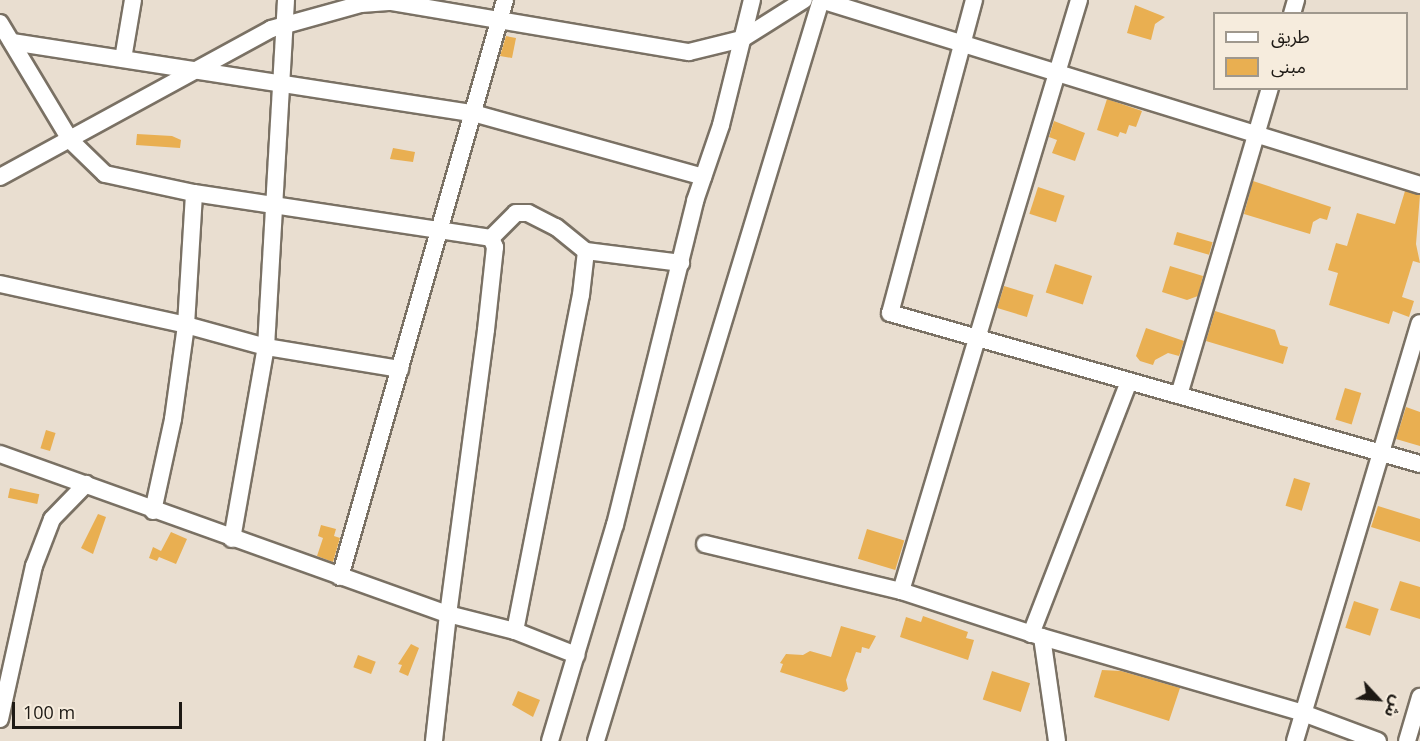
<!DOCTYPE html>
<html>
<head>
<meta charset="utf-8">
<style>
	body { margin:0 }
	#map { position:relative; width:1420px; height:741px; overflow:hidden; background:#e9ded0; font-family:"Open Sans","Noto Sans Arabic",sans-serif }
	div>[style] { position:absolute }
	.building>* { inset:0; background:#e9af51; transform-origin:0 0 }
	.roads { filter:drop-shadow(2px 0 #7a7164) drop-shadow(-2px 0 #7a7164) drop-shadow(0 2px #7a7164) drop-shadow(0 -2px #7a7164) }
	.minor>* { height:16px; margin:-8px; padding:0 8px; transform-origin:8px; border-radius:8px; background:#fff }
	span { translate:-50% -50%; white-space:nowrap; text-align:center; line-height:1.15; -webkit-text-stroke:5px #f6ecdd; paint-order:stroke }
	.legend { position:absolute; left:1213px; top:12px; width:195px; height:78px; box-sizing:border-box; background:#f6ecdd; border:2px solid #9f988d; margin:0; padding:8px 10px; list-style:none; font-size:18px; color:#1d1914 }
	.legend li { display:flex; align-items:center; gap:12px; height:30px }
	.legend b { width:30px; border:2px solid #9f988d }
	.north { position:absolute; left:1348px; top:669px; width:60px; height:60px; -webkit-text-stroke:4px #f6ecdd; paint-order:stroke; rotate:116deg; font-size:16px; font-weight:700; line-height:24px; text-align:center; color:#1d1914 }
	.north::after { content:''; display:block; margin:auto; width:21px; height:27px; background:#1d1914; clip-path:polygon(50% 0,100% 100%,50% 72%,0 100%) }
	.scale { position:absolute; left:12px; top:702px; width:170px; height:27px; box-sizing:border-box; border:3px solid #1d1914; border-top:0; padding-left:8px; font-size:18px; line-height:21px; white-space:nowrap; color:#1d1914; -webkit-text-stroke:4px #f6ecdd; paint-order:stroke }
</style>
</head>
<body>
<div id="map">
	<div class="building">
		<i style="clip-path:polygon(1135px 5px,1165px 17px,1155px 24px,1151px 40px,1127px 33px)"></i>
		<i style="clip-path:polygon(506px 36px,516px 38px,512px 58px,500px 56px)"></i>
		<i style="clip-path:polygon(1107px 99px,1142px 111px,1136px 127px,1129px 125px,1126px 134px,1120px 132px,1118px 137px,1097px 130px)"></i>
		<i style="clip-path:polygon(1054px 121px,1085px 133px,1075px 161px,1052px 153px,1057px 140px,1049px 137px)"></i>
		<i style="clip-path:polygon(137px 134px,172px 136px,181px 140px,180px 148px,136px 145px)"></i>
		<i style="clip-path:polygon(393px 148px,415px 152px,413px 162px,390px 159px)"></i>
		<i style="clip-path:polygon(1253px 181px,1331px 207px,1327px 220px,1320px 218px,1313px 222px,1310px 234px,1244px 214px)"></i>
		<i style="left:1038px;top:187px;width:28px;height:28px;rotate:18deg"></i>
		<i style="clip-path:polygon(1405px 191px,1420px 195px,1416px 244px,1420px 263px,1413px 261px,1402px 297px,1414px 301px,1409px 317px,1393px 311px,1389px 324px,1329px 305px,1338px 273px,1328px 270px,1336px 243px,1347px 246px,1357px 213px,1395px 224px)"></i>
		<i style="left:1177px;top:232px;width:37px;height:13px;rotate:16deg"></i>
		<i style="left:1055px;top:264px;width:39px;height:30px;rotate:18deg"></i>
		<i style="clip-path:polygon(1170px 266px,1203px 276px,1198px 296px,1187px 300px,1162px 292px)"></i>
		<i style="left:1004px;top:286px;width:31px;height:23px;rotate:17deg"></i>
		<i style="clip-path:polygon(1215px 311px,1275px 330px,1280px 345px,1288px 347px,1283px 364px,1206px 341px)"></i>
		<i style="clip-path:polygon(1146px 328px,1184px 341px,1179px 356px,1168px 353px,1155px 360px,1153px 365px,1140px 361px,1136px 356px)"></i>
		<i style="left:1345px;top:388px;width:17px;height:33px;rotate:17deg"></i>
		<i style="clip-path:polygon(1406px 407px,1420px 412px,1420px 446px,1396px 439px)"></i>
		<i style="left:46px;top:430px;width:10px;height:19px;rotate:17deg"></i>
		<i style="left:1294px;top:478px;width:17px;height:29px;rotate:17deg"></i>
		<i style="left:10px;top:488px;width:30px;height:10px;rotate:12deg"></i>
		<i style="clip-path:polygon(1378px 506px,1420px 519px,1420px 542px,1371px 527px)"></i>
		<i style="clip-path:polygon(98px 514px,106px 517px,93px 554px,81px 548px)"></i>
		<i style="clip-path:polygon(321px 525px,336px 529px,334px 536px,340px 538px,333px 562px,317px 556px,323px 538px,318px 536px)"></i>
		<i style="left:867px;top:529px;width:39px;height:31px;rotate:17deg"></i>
		<i style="clip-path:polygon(171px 532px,187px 539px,176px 564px,159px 557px,157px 561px,149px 558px,153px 547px,161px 551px)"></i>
		<i style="clip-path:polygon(1400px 581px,1420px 587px,1420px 619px,1390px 610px)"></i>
		<i style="left:1354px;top:601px;width:26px;height:28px;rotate:18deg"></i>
		<i style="clip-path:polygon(923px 616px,968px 632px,966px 638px,974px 640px,968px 660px,900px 637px,906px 617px,921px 622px)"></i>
		<i style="clip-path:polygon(841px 626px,876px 636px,869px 649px,862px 647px,861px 653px,856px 652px,846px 680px,848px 689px,844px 692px,780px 672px,783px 664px,780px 663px,786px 654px,803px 655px,810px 651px,831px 657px)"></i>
		<i style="clip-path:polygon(411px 644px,419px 648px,408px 676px,399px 672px,402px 665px,398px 664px)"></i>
		<i style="left:358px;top:655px;width:19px;height:13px;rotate:21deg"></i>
		<i style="clip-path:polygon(1102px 670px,1121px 671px,1180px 688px,1169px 721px,1094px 697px)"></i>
		<i style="left:992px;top:671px;width:40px;height:30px;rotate:18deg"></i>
		<i style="clip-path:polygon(518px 691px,540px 700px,533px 717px,512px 705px)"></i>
	</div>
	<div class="roads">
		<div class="minor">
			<i style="left:821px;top:0;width:627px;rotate:17.16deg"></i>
			<i style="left:974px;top:0;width:324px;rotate:105deg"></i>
			<i style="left:890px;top:313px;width:551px;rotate:15.9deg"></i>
			<i style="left:1292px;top:14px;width:15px;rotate:-74deg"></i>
			<i style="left:0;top:23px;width:138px;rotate:59deg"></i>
			<i style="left:71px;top:141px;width:47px;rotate:44.1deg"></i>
			<i style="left:105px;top:174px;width:91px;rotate:12.1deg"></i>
			<i style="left:194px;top:193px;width:300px;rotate:8.6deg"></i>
			<i style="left:491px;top:238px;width:10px;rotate:66deg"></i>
			<i style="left:495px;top:247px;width:83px;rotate:96.2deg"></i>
			<i style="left:486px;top:330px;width:287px;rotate:97.6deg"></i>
			<i style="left:448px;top:614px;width:69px;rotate:14.2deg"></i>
			<i style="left:515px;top:631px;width:66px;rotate:21.5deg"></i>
			<i style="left:12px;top:42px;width:466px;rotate:8.8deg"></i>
			<i style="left:473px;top:113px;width:239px;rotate:15.5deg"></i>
			<i style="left:123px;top:59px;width:60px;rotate:-80.4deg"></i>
			<i style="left:0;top:177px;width:309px;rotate:-28.6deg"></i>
			<i style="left:271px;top:29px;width:93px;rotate:-15.5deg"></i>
			<i style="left:361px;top:4px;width:31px;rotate:-4deg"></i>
			<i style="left:392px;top:2px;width:301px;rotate:9.6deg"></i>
			<i style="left:689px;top:52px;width:55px;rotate:-13.8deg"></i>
			<i style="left:742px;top:39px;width:73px;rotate:-32.2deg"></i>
			<i style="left:491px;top:238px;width:35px;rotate:-45deg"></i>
			<i style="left:516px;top:213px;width:12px"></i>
			<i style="left:528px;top:213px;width:31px;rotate:27deg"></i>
			<i style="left:556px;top:227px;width:38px;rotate:39deg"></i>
			<i style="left:586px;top:251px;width:96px;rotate:7.2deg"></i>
			<i style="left:0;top:284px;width:190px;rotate:12.4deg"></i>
			<i style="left:186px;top:325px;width:83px;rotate:15.4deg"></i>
			<i style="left:266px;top:347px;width:136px;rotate:9.3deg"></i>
			<i style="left:1179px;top:395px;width:320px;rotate:-73.5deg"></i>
			<i style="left:0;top:454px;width:476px;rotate:19.7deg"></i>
			<i style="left:448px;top:614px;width:128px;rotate:96.3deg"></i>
			<i style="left:153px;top:511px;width:94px;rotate:-77.7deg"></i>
			<i style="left:173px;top:419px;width:95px;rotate:-82.1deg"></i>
			<i style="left:186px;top:325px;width:132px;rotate:-86.5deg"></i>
			<i style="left:232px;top:539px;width:195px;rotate:-80deg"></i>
			<i style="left:266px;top:347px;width:348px;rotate:-86.7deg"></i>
			<i style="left:705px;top:544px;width:202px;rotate:13.5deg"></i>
			<i style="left:901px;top:591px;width:148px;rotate:18.1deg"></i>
			<i style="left:1042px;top:637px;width:272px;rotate:16.2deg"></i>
			<i style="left:1303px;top:713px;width:80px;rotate:20.5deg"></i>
			<i style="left:340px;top:577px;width:600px;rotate:-74.04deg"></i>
			<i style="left:901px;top:591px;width:617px;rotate:-73.24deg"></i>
			<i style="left:515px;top:631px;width:342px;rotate:-78.9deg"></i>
			<i style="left:581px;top:295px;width:44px;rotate:-83.5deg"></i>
			<i style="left:1031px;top:634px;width:271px;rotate:-68.8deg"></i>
			<i style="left:1042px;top:637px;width:105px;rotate:81.8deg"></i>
			<i style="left:0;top:719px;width:157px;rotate:-77.5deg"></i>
			<i style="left:34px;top:566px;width:50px;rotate:-69deg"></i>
			<i style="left:52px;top:519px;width:49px;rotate:-45.8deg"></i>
			<i style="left:550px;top:741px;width:226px;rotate:-73.3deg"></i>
			<i style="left:615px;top:525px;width:334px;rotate:-76.1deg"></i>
			<i style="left:695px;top:201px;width:80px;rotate:-71.1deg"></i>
			<i style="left:721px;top:125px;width:129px;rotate:-76.1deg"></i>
			<i style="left:596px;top:741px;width:774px;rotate:-73.11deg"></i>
			<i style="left:1295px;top:741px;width:436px;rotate:-73.4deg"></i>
			<i style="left:1407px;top:741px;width:46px;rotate:-73.5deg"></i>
		</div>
	</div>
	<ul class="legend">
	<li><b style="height:8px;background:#fff"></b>طريق</li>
	<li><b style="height:16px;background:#e9af51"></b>مبنى</li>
	</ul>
	<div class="north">ش</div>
	<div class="scale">100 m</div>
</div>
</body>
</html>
